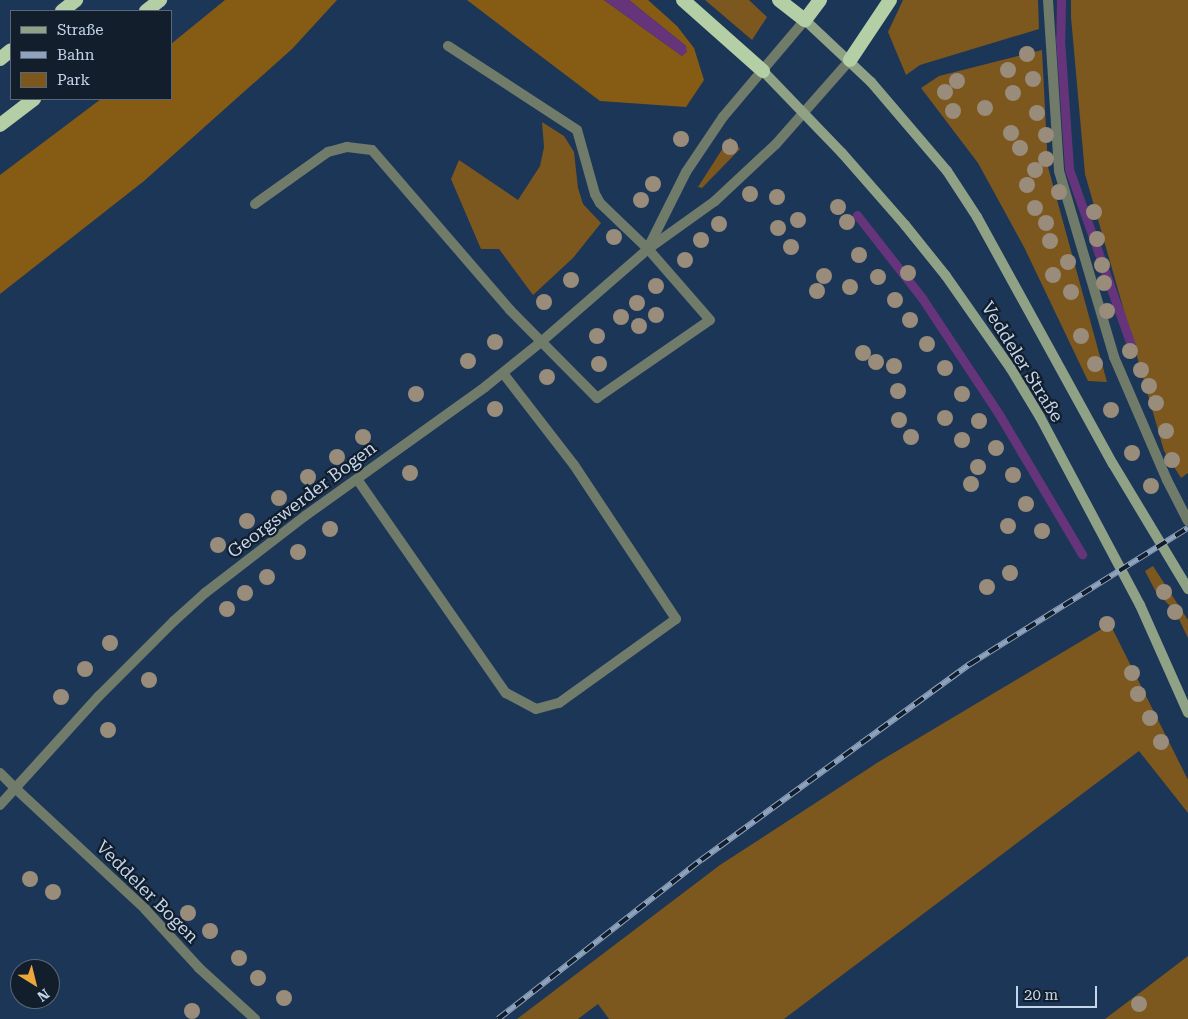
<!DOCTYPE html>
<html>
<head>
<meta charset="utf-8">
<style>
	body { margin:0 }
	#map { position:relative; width:1188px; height:1019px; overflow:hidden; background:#1c3657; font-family:"Roboto Serif",serif }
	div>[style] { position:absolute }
	.green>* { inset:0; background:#7c571e }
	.forest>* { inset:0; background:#865b14 }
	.water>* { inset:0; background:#66347b }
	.stream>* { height:9px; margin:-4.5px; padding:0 4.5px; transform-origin:4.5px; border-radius:4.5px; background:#66347b }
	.service>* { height:10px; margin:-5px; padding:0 5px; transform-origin:5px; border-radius:5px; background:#707b6a }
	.minor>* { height:10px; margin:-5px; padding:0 5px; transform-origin:5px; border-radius:5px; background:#707b6a }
	.tertiary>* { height:10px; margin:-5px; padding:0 5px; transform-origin:5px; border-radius:5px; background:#707b6a }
	.secondary>* { height:10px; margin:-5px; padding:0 5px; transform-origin:5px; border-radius:5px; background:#90a286 }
	.trunk>* { height:14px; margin:-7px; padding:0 7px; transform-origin:7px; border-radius:7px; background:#b4cea6 }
	.rail>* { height:5.5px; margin-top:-2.75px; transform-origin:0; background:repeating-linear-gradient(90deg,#121e2c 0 11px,#90a3bc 0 22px); box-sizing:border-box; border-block:1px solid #90a3bc }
	.trees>* { width:16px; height:16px; margin:-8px; border-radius:50%; background:#998c7a }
	span { translate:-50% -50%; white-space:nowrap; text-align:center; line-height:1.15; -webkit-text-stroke:4.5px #121e2c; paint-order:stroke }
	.street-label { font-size:18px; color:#c5d5ea }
	.legend { position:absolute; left:10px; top:10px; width:162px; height:90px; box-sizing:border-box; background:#121e2c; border:1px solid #5a6778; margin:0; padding:6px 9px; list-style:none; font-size:15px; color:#c5d5ea }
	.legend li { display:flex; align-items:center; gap:10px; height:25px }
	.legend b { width:25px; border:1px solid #5a6778 }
	.north { position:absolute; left:10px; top:959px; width:50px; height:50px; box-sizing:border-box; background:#121e2c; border:1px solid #5a6778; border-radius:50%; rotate:144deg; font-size:14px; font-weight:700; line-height:20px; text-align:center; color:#c5d5ea }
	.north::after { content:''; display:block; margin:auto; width:18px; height:22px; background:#eda83b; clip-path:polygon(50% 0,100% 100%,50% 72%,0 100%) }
	.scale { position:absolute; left:1016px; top:986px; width:81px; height:22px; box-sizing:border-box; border:2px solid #c5d5ea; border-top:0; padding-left:6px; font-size:15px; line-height:18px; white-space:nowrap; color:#c5d5ea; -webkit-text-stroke:4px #121e2c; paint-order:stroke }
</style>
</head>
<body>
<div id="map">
	<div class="green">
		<i style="clip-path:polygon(705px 0,749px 0,767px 17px,752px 40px)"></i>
		<i style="clip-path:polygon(903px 0,1038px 0,1039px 29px,920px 65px,906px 75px,888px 32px)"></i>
		<i style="clip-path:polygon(1071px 0,1188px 0,1188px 473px,1181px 478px,1164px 451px,1085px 174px,1071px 17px)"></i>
		<i style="clip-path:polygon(1042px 50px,1048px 167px,1107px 382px,1088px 381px,1024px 247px,978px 163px,921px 88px,939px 76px)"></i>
		<i style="clip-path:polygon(542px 122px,564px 136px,574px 152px,578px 188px,583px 204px,601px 223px,573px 258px,533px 295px,499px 249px,481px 249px,451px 179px,459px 160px,518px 200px,540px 166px,544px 147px)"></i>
		<i style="clip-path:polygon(730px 137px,740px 149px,702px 188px,698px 187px)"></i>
		<i style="clip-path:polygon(1153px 566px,1188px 620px,1188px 638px,1175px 611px,1156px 592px,1145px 571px)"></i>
		<i style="clip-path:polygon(1110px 624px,1188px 780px,1188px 813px,1139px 751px,784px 1019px,609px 1019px,598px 1004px,578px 1019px,517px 1019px,720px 865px,880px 761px)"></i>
		<i style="clip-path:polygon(1188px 956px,1188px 1019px,1105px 1019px,1150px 985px)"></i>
	</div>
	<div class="forest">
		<i style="clip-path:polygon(225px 0,337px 0,292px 49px,144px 181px,0 294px,0 175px,101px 99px,171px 99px,171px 44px)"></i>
		<i style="clip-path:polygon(467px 0,604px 0,682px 56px,686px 46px,629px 0,648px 0,677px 26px,694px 48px,704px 80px,686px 107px,600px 101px)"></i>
	</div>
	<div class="water">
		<i style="clip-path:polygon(604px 0,629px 0,686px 46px,687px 52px,682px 56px)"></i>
	</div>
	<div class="stream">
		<i style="left:1061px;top:0;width:39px;rotate:91deg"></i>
		<i style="left:1060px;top:39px;width:130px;rotate:86deg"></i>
		<i style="left:1069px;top:169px;width:193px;rotate:70.6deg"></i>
		<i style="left:857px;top:215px;width:105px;rotate:51.9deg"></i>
		<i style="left:922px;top:298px;width:141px;rotate:56.5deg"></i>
		<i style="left:1000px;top:416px;width:161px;rotate:59.3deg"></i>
	</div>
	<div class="service">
		<i style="left:1048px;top:0;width:171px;rotate:86.3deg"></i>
		<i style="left:1059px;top:171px;width:194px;rotate:73.5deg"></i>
		<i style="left:1114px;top:357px;width:134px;rotate:66.7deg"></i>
		<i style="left:1167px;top:480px;width:46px;rotate:62.9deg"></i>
		<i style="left:255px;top:204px;width:90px;rotate:-35.5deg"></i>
		<i style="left:328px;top:152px;width:20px;rotate:-15deg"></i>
		<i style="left:347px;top:147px;width:25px;rotate:7deg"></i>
		<i style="left:372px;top:150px;width:211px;rotate:49.2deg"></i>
		<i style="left:510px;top:310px;width:124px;rotate:45.3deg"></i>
		<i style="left:597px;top:398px;width:137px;rotate:-34.6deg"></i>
		<i style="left:710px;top:320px;width:94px;rotate:-131.1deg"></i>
		<i style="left:648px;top:249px;width:66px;rotate:-136.2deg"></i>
		<i style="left:600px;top:203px;width:10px;rotate:-119deg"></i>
		<i style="left:595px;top:194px;width:66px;rotate:-105.7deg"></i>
		<i style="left:577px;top:130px;width:154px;rotate:-146.9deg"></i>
		<i style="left:357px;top:479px;width:261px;rotate:55.2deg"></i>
		<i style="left:506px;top:693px;width:34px;rotate:28deg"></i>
		<i style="left:536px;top:709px;width:24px;rotate:-15deg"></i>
		<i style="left:559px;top:703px;width:144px;rotate:-35.7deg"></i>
		<i style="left:676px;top:619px;width:185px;rotate:-123.5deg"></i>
		<i style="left:574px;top:465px;width:116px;rotate:-127.7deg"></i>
	</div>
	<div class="minor">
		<i style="left:15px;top:788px;width:178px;rotate:42.9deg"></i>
		<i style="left:145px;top:909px;width:80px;rotate:47.5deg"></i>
		<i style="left:199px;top:968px;width:76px;rotate:42.3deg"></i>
	</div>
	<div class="tertiary">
		<i style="left:648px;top:248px;width:85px;rotate:-63.4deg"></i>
		<i style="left:686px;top:172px;width:66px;rotate:-56.1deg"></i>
		<i style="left:723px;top:117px;width:127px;rotate:-49.8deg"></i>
		<i style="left:0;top:773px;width:21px;rotate:45deg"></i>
		<i style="left:0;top:805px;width:147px;rotate:-47.8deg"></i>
		<i style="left:99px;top:696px;width:106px;rotate:-45deg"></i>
		<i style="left:174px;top:621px;width:42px;rotate:-42.1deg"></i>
		<i style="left:205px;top:593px;width:126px;rotate:-37.6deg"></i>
		<i style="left:305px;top:516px;width:221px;rotate:-35.6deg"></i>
		<i style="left:485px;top:387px;width:72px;rotate:-38.8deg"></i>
		<i style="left:541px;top:342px;width:142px;rotate:-41deg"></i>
		<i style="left:648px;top:249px;width:82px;rotate:-35.6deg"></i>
		<i style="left:715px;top:201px;width:83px;rotate:-43.1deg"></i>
		<i style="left:776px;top:144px;width:112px;rotate:-48.6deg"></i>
	</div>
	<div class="secondary">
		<i style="left:805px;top:20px;width:91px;rotate:43.2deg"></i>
		<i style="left:871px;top:82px;width:117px;rotate:49.5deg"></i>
		<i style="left:947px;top:171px;width:55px;rotate:56.9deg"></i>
		<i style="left:977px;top:217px;width:282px;rotate:61.2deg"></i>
		<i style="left:1113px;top:464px;width:146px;rotate:59deg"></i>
		<i style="left:763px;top:71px;width:114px;rotate:46.1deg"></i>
		<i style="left:842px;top:153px;width:96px;rotate:48.8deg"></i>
		<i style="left:905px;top:225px;width:65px;rotate:51.2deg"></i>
		<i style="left:946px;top:276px;width:113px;rotate:55deg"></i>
		<i style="left:1011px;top:369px;width:56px;rotate:58.9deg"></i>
		<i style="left:1040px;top:417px;width:213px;rotate:62deg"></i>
		<i style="left:1140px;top:605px;width:118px;rotate:66deg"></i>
	</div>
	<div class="trunk">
		<i style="left:683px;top:0;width:107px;rotate:41.6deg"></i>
		<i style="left:779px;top:0;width:33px;rotate:38deg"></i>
		<i style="left:805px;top:20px;width:25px;rotate:-53deg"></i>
		<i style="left:62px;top:11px;width:18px;rotate:-38deg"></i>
		<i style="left:146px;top:11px;width:18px;rotate:-38deg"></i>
		<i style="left:0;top:59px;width:14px;rotate:-39deg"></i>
		<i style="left:850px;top:60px;width:72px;rotate:-56.3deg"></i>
		<i style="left:0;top:125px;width:43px;rotate:-37.4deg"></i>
	</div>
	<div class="rail">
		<i style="left:498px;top:1019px;width:258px;rotate:-38.1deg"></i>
		<i style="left:701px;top:860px;width:333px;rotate:-36.1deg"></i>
		<i style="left:970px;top:664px;width:257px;rotate:-32deg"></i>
	</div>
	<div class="trees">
		<i style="left:1027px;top:54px"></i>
		<i style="left:1008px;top:70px"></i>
		<i style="left:1033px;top:79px"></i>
		<i style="left:957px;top:81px"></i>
		<i style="left:945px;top:92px"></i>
		<i style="left:1013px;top:93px"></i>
		<i style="left:985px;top:108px"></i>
		<i style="left:953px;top:111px"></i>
		<i style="left:1037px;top:113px"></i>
		<i style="left:1011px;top:133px"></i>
		<i style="left:1046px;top:135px"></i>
		<i style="left:681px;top:139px"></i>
		<i style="left:730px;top:147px"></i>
		<i style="left:1020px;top:148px"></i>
		<i style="left:1046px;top:159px"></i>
		<i style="left:1035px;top:170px"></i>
		<i style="left:653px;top:184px"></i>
		<i style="left:1027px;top:185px"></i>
		<i style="left:1059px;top:192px"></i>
		<i style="left:750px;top:194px"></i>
		<i style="left:777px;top:197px"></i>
		<i style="left:641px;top:200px"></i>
		<i style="left:838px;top:207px"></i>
		<i style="left:1035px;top:208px"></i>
		<i style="left:1094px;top:212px"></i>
		<i style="left:798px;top:220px"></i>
		<i style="left:847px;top:222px"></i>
		<i style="left:1046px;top:223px"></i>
		<i style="left:719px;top:224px"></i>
		<i style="left:778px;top:228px"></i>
		<i style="left:614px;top:237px"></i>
		<i style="left:1097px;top:239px"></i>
		<i style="left:701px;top:240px"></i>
		<i style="left:1050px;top:241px"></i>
		<i style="left:791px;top:247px"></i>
		<i style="left:859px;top:255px"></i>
		<i style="left:685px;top:260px"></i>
		<i style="left:1068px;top:262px"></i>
		<i style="left:1102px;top:265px"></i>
		<i style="left:908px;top:273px"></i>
		<i style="left:1053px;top:275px"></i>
		<i style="left:824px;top:276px"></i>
		<i style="left:878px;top:277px"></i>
		<i style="left:571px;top:280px"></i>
		<i style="left:1104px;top:283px"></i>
		<i style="left:656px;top:286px"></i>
		<i style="left:850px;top:287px"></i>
		<i style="left:817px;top:291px"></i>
		<i style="left:1071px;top:292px"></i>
		<i style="left:895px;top:300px"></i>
		<i style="left:544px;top:302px"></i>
		<i style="left:637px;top:303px"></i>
		<i style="left:1107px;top:311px"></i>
		<i style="left:656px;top:315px"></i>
		<i style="left:621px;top:317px"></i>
		<i style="left:910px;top:320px"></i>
		<i style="left:639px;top:326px"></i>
		<i style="left:597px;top:336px"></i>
		<i style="left:1081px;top:336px"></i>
		<i style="left:495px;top:342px"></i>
		<i style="left:927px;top:344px"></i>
		<i style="left:1130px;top:351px"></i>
		<i style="left:863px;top:353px"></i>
		<i style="left:468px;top:361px"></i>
		<i style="left:876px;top:362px"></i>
		<i style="left:599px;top:364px"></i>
		<i style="left:1095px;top:364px"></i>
		<i style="left:894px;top:366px"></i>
		<i style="left:945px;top:368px"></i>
		<i style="left:1141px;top:370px"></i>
		<i style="left:547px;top:377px"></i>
		<i style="left:1149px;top:386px"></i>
		<i style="left:898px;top:391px"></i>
		<i style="left:416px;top:394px"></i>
		<i style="left:962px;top:394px"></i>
		<i style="left:1156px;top:403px"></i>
		<i style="left:495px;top:409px"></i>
		<i style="left:1111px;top:410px"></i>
		<i style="left:945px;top:418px"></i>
		<i style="left:899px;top:420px"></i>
		<i style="left:979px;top:421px"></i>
		<i style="left:1166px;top:431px"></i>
		<i style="left:363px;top:437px"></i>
		<i style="left:911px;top:437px"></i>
		<i style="left:962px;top:440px"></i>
		<i style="left:996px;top:448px"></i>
		<i style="left:1132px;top:453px"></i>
		<i style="left:337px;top:457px"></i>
		<i style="left:1172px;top:460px"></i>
		<i style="left:978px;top:467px"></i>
		<i style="left:410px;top:473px"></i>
		<i style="left:1013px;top:475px"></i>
		<i style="left:308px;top:477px"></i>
		<i style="left:971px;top:484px"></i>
		<i style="left:1151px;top:486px"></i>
		<i style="left:279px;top:498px"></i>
		<i style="left:1026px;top:504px"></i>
		<i style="left:247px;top:521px"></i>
		<i style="left:1008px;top:526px"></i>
		<i style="left:330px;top:529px"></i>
		<i style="left:1042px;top:531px"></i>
		<i style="left:218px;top:545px"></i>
		<i style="left:298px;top:552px"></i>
		<i style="left:1010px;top:573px"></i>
		<i style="left:267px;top:577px"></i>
		<i style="left:987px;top:587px"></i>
		<i style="left:1164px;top:592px"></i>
		<i style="left:245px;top:593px"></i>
		<i style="left:227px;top:609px"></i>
		<i style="left:1175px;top:612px"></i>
		<i style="left:1107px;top:624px"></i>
		<i style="left:110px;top:643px"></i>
		<i style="left:85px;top:669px"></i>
		<i style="left:1132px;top:673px"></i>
		<i style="left:149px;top:680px"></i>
		<i style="left:1138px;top:694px"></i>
		<i style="left:61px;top:697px"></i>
		<i style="left:1150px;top:718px"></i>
		<i style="left:108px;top:730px"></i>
		<i style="left:1161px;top:742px"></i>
		<i style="left:30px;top:879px"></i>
		<i style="left:53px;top:892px"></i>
		<i style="left:188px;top:913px"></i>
		<i style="left:210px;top:931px"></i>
		<i style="left:239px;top:958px"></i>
		<i style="left:258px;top:978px"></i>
		<i style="left:284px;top:998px"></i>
		<i style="left:1139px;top:1004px"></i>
		<i style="left:192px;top:1011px"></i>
	</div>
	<div class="street-label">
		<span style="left:1022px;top:362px;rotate:58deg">Veddeler Straße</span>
		<span style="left:302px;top:500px;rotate:-37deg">Georgswerder Bogen</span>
		<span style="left:147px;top:892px;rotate:45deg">Veddeler Bogen</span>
	</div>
	<ul class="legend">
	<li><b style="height:6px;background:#90a286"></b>Straße</li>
	<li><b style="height:6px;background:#90a3bc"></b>Bahn</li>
	<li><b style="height:14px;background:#7c571e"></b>Park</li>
	</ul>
	<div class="north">N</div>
	<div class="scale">20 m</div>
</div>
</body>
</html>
